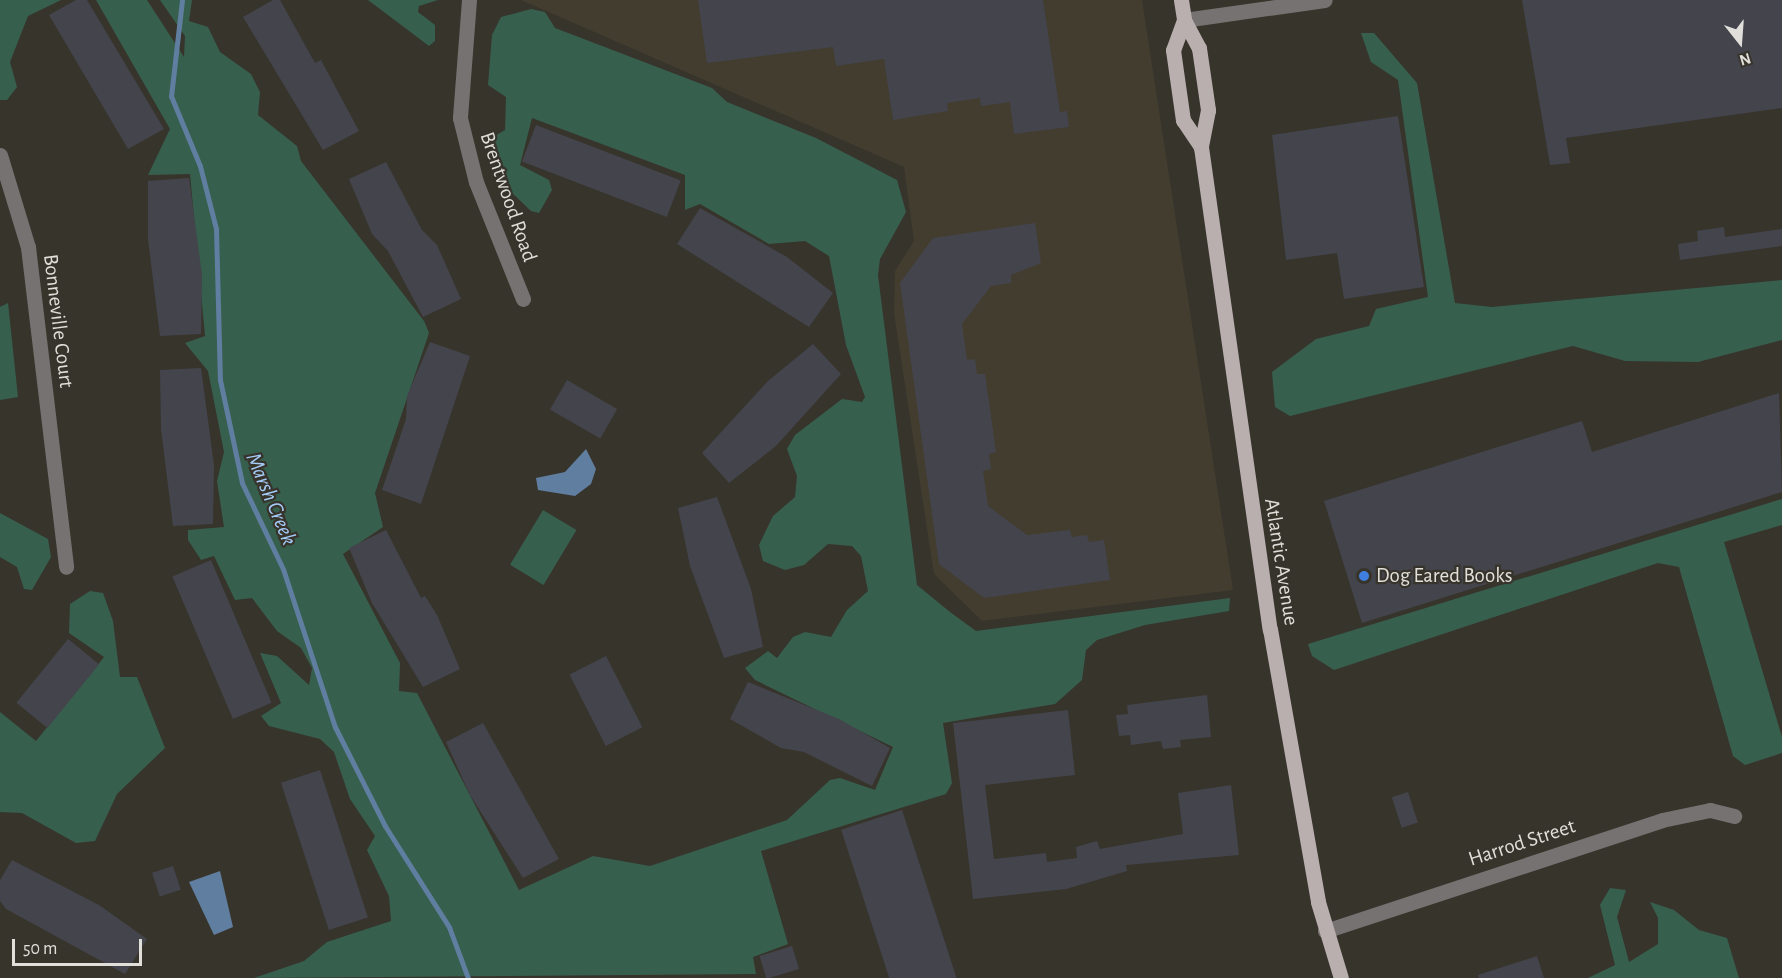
<!DOCTYPE html>
<html>
<head>
<meta charset="utf-8">
<style>
	body { margin:0 }
	#map { position:relative; width:1782px; height:978px; overflow:hidden; background:#37342c; font-family:"Alegreya Sans",sans-serif }
	div>[style] { position:absolute }
	.built>* { inset:0; background:#433d2f }
	.green>* { inset:0; background:#375f4d; transform-origin:0 0 }
	.water>* { inset:0; background:#607ea0 }
	.stream>* { height:5px; margin:-2.5px; padding:0 2.5px; transform-origin:2.5px; border-radius:2.5px; background:#607ea0 }
	.building>* { inset:0; background:#44444c; transform-origin:0 0 }
	.minor>* { height:15px; margin:-7.5px; padding:0 7.5px; transform-origin:7.5px; border-radius:7.5px; background:#777272 }
	.major>* { height:15px; margin:-7.5px; padding:0 7.5px; transform-origin:7.5px; border-radius:7.5px; background:#baafaf }
	.dots>* { width:16px; height:16px; translate:-50% -50%; box-sizing:border-box; border:3px solid #37342c; border-radius:50% }
	span { translate:-50% -50%; white-space:nowrap; text-align:center; line-height:1.15; -webkit-text-stroke:4.5px #37342c; paint-order:stroke }
	.street-label { font-size:21px; color:#e1dfda }
	.poi-label { font-size:21px; color:#e1dfda }
	.left { translate:0 -50%; text-align:left }
	.water-label { font-size:22px; color:#a5ccf8; font-style:italic }
	.north { position:absolute; left:1710px; top:12px; width:60px; height:60px; -webkit-text-stroke:4px #37342c; paint-order:stroke; rotate:163deg; font-size:16px; font-weight:700; line-height:24px; text-align:center; color:#e1dfda }
	.north::after { content:''; display:block; margin:auto; width:21px; height:27px; background:#e1dfda; clip-path:polygon(50% 0,100% 100%,50% 72%,0 100%) }
	.scale { position:absolute; left:12px; top:939px; width:130px; height:27px; box-sizing:border-box; border:3px solid #e1dfda; border-top:0; padding-left:8px; font-size:18px; line-height:21px; white-space:nowrap; color:#e1dfda; -webkit-text-stroke:4px #37342c; paint-order:stroke }
</style>
</head>
<body>
<div id="map">
	<div class="built">
		<i style="clip-path:polygon(521px 0,1142px 0,1233px 590px,982px 621px,934px 574px,894px 313px,895px 271px,914px 241px,904px 167px)"></i>
	</div>
	<div class="green">
		<i style="clip-path:polygon(0 0,61px 0,28px 16px,10px 62px,17px 87px,7px 100px,0 100px)"></i>
		<i style="clip-path:polygon(96px 0,147px 0,184px 57px,185px 36px,160px 0,192px 0,189px 21px,208px 27px,220px 52px,251px 74px,260px 92px,258px 115px,297px 146px,301px 161px,424px 321px,429px 333px,375px 493px,383px 527px,343px 554px,400px 663px,399px 691px,417px 693px,519px 890px,593px 856px,650px 866px,787px 820px,830px 780px,840px 778px,875px 790px,893px 747px,755px 680px,745px 668px,768px 651px,777px 658px,793px 637px,805px 632px,831px 637px,847px 610px,868px 591px,861px 556px,852px 546px,828px 544px,804px 565px,785px 570px,763px 561px,759px 545px,773px 516px,795px 497px,797px 476px,787px 449px,795px 435px,842px 399px,862px 402px,865px 397px,846px 345px,829px 256px,805px 241px,769px 244px,700px 204px,685px 210px,685px 175px,532px 118px,520px 165px,549px 180px,552px 190px,539px 213px,531px 211px,509px 190px,493px 137px,505px 130px,506px 97px,488px 85px,492px 35px,501px 17px,531px 9px,545px 12px,555px 28px,712px 88px,727px 102px,816px 138px,897px 180px,906px 212px,880px 259px,878px 275px,917px 585px,950px 612px,976px 631px,1230px 598px,1229px 611px,1145px 625px,1097px 640px,1086px 650px,1082px 680px,1055px 704px,943px 723px,952px 783px,946px 794px,761px 851px,788px 944px,753px 957px,756px 974px,254px 978px,304px 961px,327px 942px,391px 921px,389px 896px,367px 850px,375px 836px,350px 799px,334px 752px,320px 739px,269px 726px,261px 716px,281px 703px,260px 653px,277px 656px,309px 685px,312px 668px,301px 648px,277px 631px,252px 598px,235px 600px,214px 556px,201px 560px,188px 540px,188px 530px,224px 527px,217px 481px,224px 452px,208px 371px,185px 343px,205px 336px,190px 174px,148px 175px,170px 129px)"></i>
		<i style="clip-path:polygon(368px 0,438px 0,419px 6px,418px 12px,435px 25px,435px 41px,429px 46px)"></i>
		<i style="clip-path:polygon(1361px 33px,1374px 33px,1417px 83px,1455px 303px,1492px 307px,1782px 280px,1782px 340px,1698px 362px,1625px 361px,1573px 346px,1290px 416px,1275px 407px,1272px 372px,1316px 339px,1369px 326px,1376px 309px,1428px 297px,1398px 80px,1371px 62px)"></i>
		<i style="clip-path:polygon(8px 303px,18px 397px,0 400px,0 307px)"></i>
		<i style="clip-path:polygon(1782px 499px,1782px 525px,1724px 542px,1782px 737px,1782px 753px,1745px 765px,1733px 756px,1679px 567px,1658px 563px,1334px 670px,1312px 656px,1308px 644px)"></i>
		<i style="left:543px;top:510px;width:39px;height:64px;rotate:31deg"></i>
		<i style="clip-path:polygon(0 513px,48px 539px,51px 557px,32px 590px,24px 589px,17px 567px,0 557px)"></i>
		<i style="clip-path:polygon(90px 591px,103px 593px,113px 621px,120px 677px,137px 677px,165px 748px,117px 794px,95px 841px,76px 843px,22px 813px,0 812px,0 712px,36px 741px,104px 657px,69px 633px,70px 604px)"></i>
		<i style="clip-path:polygon(1610px 888px,1626px 890px,1617px 917px,1629px 962px,1658px 944px,1658px 918px,1650px 902px,1674px 910px,1699px 930px,1727px 938px,1739px 978px,1588px 978px,1615px 965px,1600px 905px)"></i>
	</div>
	<div class="water">
		<i style="clip-path:polygon(586px 449px,596px 469px,591px 484px,575px 496px,538px 490px,536px 478px,565px 472px)"></i>
		<i style="clip-path:polygon(220px 871px,233px 927px,214px 935px,189px 882px)"></i>
	</div>
	<div class="stream">
		<i style="left:182px;top:0;width:97px;rotate:96.5deg"></i>
		<i style="left:171px;top:96px;width:76px;rotate:67.5deg"></i>
		<i style="left:200px;top:166px;width:65px;rotate:75.7deg"></i>
		<i style="left:216px;top:229px;width:151px;rotate:88.5deg"></i>
		<i style="left:220px;top:380px;width:105px;rotate:77.9deg"></i>
		<i style="left:242px;top:483px;width:95px;rotate:64.5deg"></i>
		<i style="left:283px;top:569px;width:166px;rotate:71.8deg"></i>
		<i style="left:335px;top:727px;width:111px;rotate:63.2deg"></i>
		<i style="left:385px;top:826px;width:120px;rotate:57.6deg"></i>
		<i style="left:449px;top:927px;width:54px;rotate:69.6deg"></i>
	</div>
	<div class="building">
		<i style="clip-path:polygon(76px 0,87px 0,164px 129px,128px 149px,49px 15px)"></i>
		<i style="clip-path:polygon(273px 0,280px 0,315px 63px,321px 60px,359px 131px,323px 150px,243px 17px)"></i>
		<i style="clip-path:polygon(698px 0,1043px 0,1060px 112px,1067px 111px,1069px 127px,1014px 134px,1010px 102px,981px 106px,980px 98px,947px 103px,948px 111px,893px 120px,884px 59px,836px 66px,833px 47px,707px 63px)"></i>
		<i style="clip-path:polygon(1522px 0,1782px 0,1782px 108px,1566px 138px,1570px 163px,1550px 165px)"></i>
		<i style="clip-path:polygon(1398px 116px,1424px 287px,1344px 299px,1337px 253px,1286px 260px,1272px 135px)"></i>
		<i style="left:536px;top:125px;width:155px;height:39px;rotate:21deg"></i>
		<i style="clip-path:polygon(386px 162px,422px 230px,437px 245px,461px 299px,423px 317px,388px 251px,372px 234px,349px 179px)"></i>
		<i style="clip-path:polygon(189px 178px,202px 275px,201px 334px,160px 336px,148px 239px,148px 181px)"></i>
		<i style="clip-path:polygon(700px 208px,787px 257px,833px 293px,809px 327px,677px 244px)"></i>
		<i style="clip-path:polygon(1035px 223px,1041px 263px,1011px 275px,1011px 283px,991px 286px,962px 324px,967px 360px,975px 359px,977px 374px,985px 374px,996px 452px,989px 454px,991px 469px,983px 471px,988px 506px,1027px 535px,1070px 530px,1072px 537px,1087px 535px,1089px 542px,1104px 540px,1110px 580px,984px 598px,939px 564px,900px 283px,933px 238px)"></i>
		<i style="clip-path:polygon(1724px 227px,1725px 237px,1782px 229px,1782px 246px,1680px 260px,1678px 244px,1698px 241px,1697px 231px)"></i>
		<i style="clip-path:polygon(430px 342px,470px 356px,421px 504px,382px 490px,406px 419px,407px 396px)"></i>
		<i style="clip-path:polygon(813px 344px,841px 374px,776px 446px,729px 483px,702px 453px,768px 381px)"></i>
		<i style="clip-path:polygon(201px 368px,214px 465px,213px 524px,173px 526px,161px 429px,160px 370px)"></i>
		<i style="left:567px;top:380px;width:58px;height:34px;rotate:30deg"></i>
		<i style="clip-path:polygon(1779px 393px,1782px 492px,1362px 623px,1324px 501px,1582px 421px,1592px 452px)"></i>
		<i style="clip-path:polygon(717px 497px,751px 589px,763px 647px,724px 658px,690px 566px,678px 508px)"></i>
		<i style="clip-path:polygon(386px 530px,421px 598px,425px 596px,437px 615px,460px 669px,423px 687px,372px 603px,349px 548px)"></i>
		<i style="left:211px;top:560px;width:155px;height:42px;rotate:67deg"></i>
		<i style="left:68px;top:639px;width:40px;height:82px;rotate:39deg"></i>
		<i style="left:606px;top:656px;width:80px;height:41px;rotate:63deg"></i>
		<i style="clip-path:polygon(748px 682px,839px 719px,890px 748px,872px 786px,804px 752px,781px 748px,730px 719px)"></i>
		<i style="clip-path:polygon(1207px 695px,1211px 737px,1180px 740px,1181px 747px,1163px 749px,1161px 741px,1131px 745px,1130px 735px,1119px 736px,1116px 715px,1128px 714px,1127px 705px)"></i>
		<i style="clip-path:polygon(1068px 710px,1075px 775px,985px 785px,994px 859px,1046px 853px,1047px 862px,1077px 858px,1076px 847px,1097px 841px,1100px 849px,1183px 834px,1178px 793px,1231px 785px,1239px 855px,1126px 865px,1127px 871px,1066px 889px,973px 899px,953px 723px)"></i>
		<i style="clip-path:polygon(483px 723px,559px 859px,523px 878px,470px 795px,446px 742px)"></i>
		<i style="left:320px;top:770px;width:155px;height:41px;rotate:72deg"></i>
		<i style="left:1408px;top:792px;width:32px;height:17px;rotate:72deg"></i>
		<i style="left:902px;top:810px;width:176px;height:64px;rotate:72deg"></i>
		<i style="clip-path:polygon(12px 860px,99px 905px,147px 939px,125px 974px,6px 909px,0 901px,0 880px)"></i>
		<i style="left:173px;top:866px;width:25px;height:22px;rotate:72deg"></i>
		<i style="left:792px;top:946px;width:24px;height:34px;rotate:73deg"></i>
		<i style="clip-path:polygon(1537px 956px,1544px 978px,1479px 978px,1478px 975px)"></i>
	</div>
	<div class="minor">
		<i style="left:469px;top:0;width:118px;rotate:94.4deg"></i>
		<i style="left:460px;top:118px;width:66px;rotate:76deg"></i>
		<i style="left:476px;top:182px;width:126px;rotate:68.1deg"></i>
		<i style="left:1184px;top:20px;width:142px;rotate:-8.1deg"></i>
		<i style="left:0;top:155px;width:96px;rotate:73.1deg"></i>
		<i style="left:28px;top:247px;width:322px;rotate:83.2deg"></i>
		<i style="left:1325px;top:931px;width:355px;rotate:-18.2deg"></i>
		<i style="left:1662px;top:820px;width:49px;rotate:-11.8deg"></i>
		<i style="left:1710px;top:810px;width:25px;rotate:14deg"></i>
	</div>
	<div class="major">
		<i style="left:1181px;top:0;width:20px;rotate:81deg"></i>
		<i style="left:1184px;top:20px;width:32px;rotate:62deg"></i>
		<i style="left:1199px;top:48px;width:63px;rotate:81.7deg"></i>
		<i style="left:1208px;top:110px;width:38px;rotate:101deg"></i>
		<i style="left:1201px;top:147px;width:487px;rotate:81.9deg"></i>
		<i style="left:1270px;top:629px;width:277px;rotate:80deg"></i>
		<i style="left:1318px;top:902px;width:79px;rotate:73.2deg"></i>
		<i style="left:1184px;top:20px;width:32px;rotate:110deg"></i>
		<i style="left:1173px;top:50px;width:71px;rotate:81.9deg"></i>
		<i style="left:1183px;top:120px;width:32px;rotate:56deg"></i>
	</div>
	<div class="dots">
		<i style="left:1364px;top:576px;background:#3f7fe0"></i>
	</div>
	<div class="street-label">
		<span style="left:508px;top:197px;rotate:71deg">Brentwood Road</span>
		<span style="left:58px;top:321px;rotate:83deg">Bonneville Court</span>
		<span style="left:1281px;top:562px;rotate:81deg">Atlantic Avenue</span>
		<span style="left:1522px;top:843px;rotate:-18deg">Harrod Street</span>
	</div>
	<div class="poi-label">
		<span class="left" style="left:1376px;top:576px">Dog Eared Books</span>
	</div>
	<div class="water-label">
		<span style="left:271px;top:499px;rotate:67deg">Marsh Creek</span>
	</div>
	<div class="north">N</div>
	<div class="scale">50 m</div>
</div>
</body>
</html>
